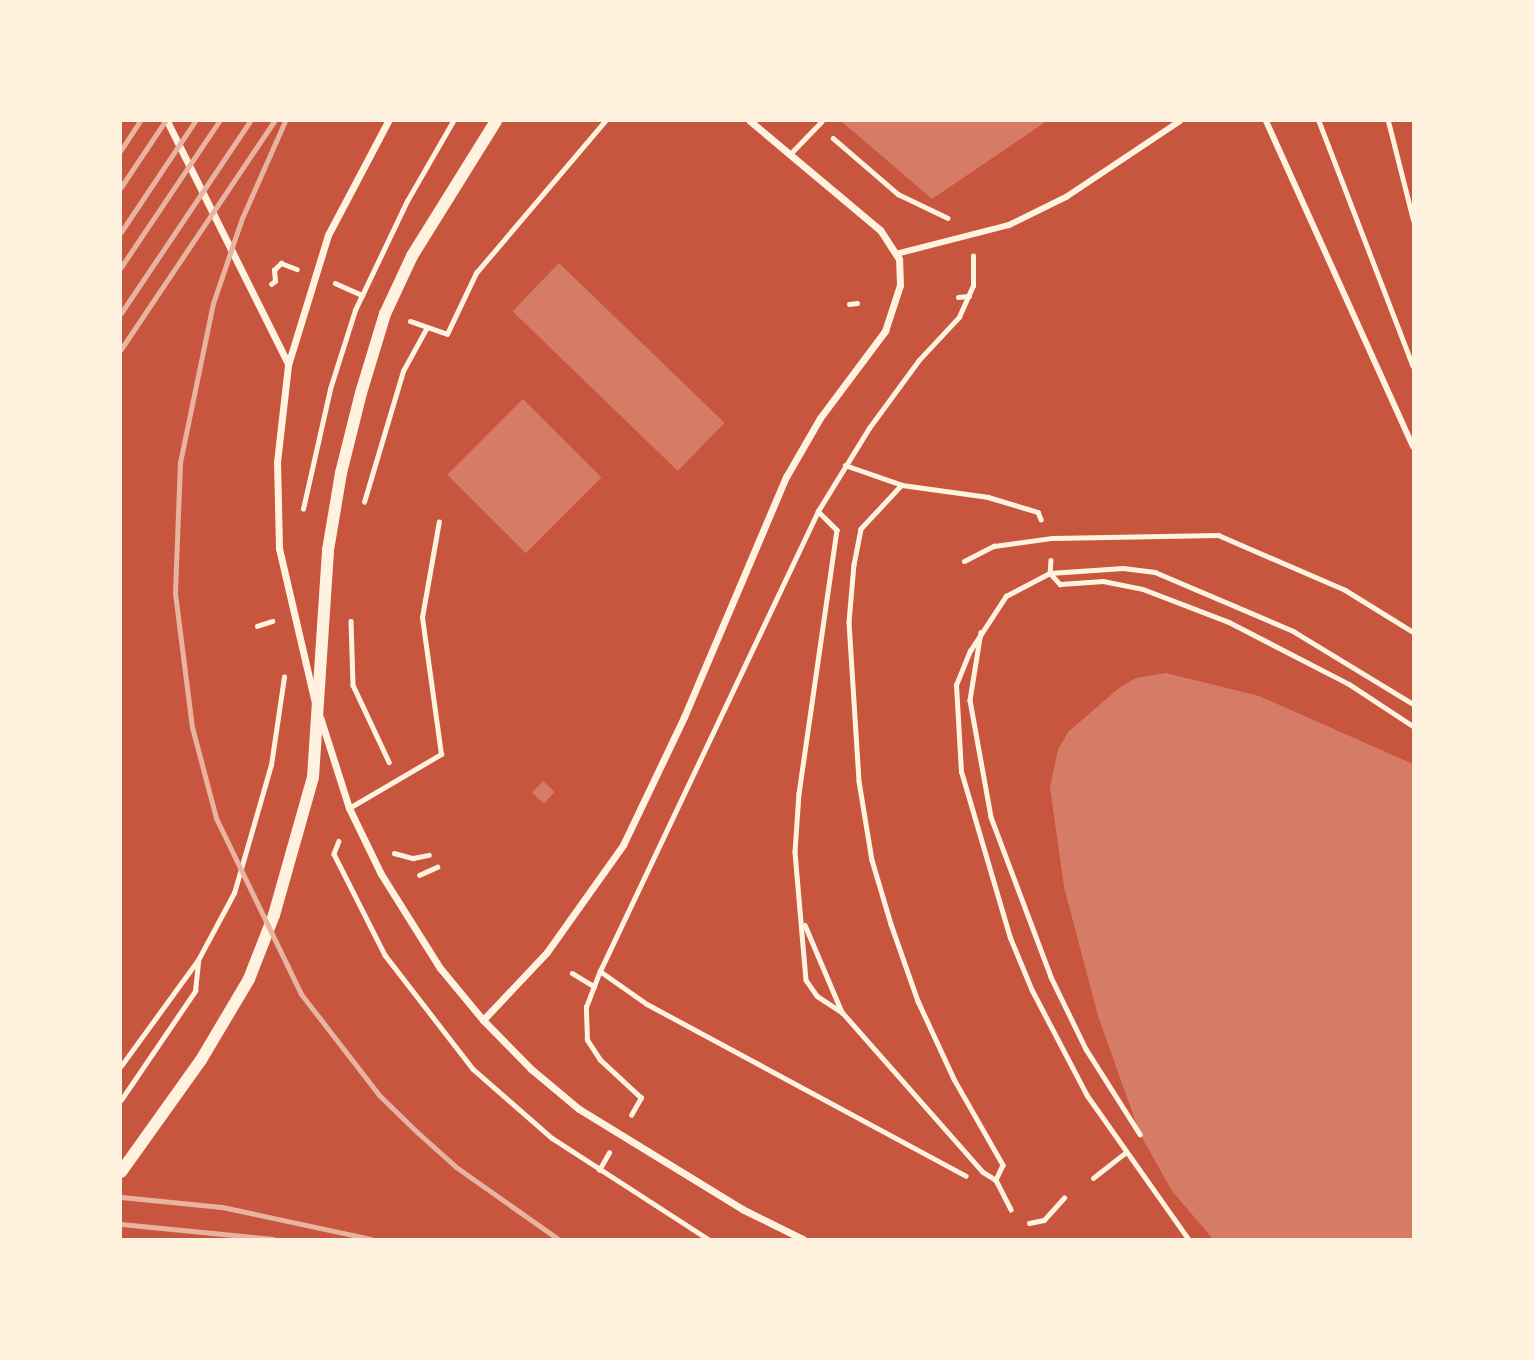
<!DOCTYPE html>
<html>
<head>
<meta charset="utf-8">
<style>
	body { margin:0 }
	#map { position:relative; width:1534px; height:1360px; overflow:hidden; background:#c8553d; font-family:Jost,sans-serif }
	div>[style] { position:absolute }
	.building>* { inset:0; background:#d67c66; transform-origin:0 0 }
	.path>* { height:4.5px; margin:-2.25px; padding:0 2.25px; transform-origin:2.25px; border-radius:2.25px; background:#fff3e0 }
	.service>* { height:5px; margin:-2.5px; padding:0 2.5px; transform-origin:2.5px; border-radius:2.5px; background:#fff3e0 }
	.pedestrian>* { height:6px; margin:-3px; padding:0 3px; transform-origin:3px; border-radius:3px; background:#fff3e0 }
	.minor>* { height:7px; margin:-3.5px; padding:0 3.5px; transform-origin:3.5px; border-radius:3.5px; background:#fff3e0 }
	.tertiary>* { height:12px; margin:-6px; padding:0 6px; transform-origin:6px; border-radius:6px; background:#fff3e0 }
	.rail>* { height:5px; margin:-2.5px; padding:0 2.5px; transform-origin:2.5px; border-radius:2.5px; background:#e9b49f }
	span { translate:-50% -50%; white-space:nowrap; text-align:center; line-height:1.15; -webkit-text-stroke:5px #fff3e0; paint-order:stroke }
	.frame { position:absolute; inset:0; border:122px solid #fff3e0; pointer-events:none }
</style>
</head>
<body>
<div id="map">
	<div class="building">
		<i style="clip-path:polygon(841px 121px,1047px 121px,932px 199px)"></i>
		<i style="left:559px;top:263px;width:230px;height:67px;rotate:44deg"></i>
		<i style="left:523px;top:399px;width:111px;height:107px;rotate:45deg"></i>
		<i style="clip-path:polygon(1166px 673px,1259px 696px,1413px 764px,1413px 1239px,1213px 1239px,1172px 1191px,1140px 1134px,1098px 1016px,1064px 887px,1050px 787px,1058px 750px,1068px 732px,1119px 688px,1136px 678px)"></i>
		<i style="left:543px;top:781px;width:16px;height:16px;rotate:43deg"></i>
	</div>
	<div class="path">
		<i style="left:1319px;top:121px;width:262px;rotate:69deg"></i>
		<i style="left:833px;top:138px;width:86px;rotate:40.7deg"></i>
		<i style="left:898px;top:194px;width:55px;rotate:25.6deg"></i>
		<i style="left:274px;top:270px;width:10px;rotate:-45deg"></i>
		<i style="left:281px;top:263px;width:17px;rotate:21deg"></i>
		<i style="left:335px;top:283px;width:30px;rotate:24deg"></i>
		<i style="left:271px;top:284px;width:5px;rotate:-37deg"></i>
		<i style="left:275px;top:281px;width:11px;rotate:-95deg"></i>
		<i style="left:958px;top:297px;width:11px;rotate:-5deg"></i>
		<i style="left:849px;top:304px;width:8px;rotate:-7deg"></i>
		<i style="left:410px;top:321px;width:39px;rotate:19deg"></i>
		<i style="left:447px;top:334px;width:68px;rotate:-64.6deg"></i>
		<i style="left:476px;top:273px;width:199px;rotate:-49.7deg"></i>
		<i style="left:845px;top:465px;width:60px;rotate:19.3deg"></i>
		<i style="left:902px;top:485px;width:87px;rotate:7.9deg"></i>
		<i style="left:988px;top:497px;width:52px;rotate:16.7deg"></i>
		<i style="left:1038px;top:512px;width:8px;rotate:67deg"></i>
		<i style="left:902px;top:485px;width:60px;rotate:133deg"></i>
		<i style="left:861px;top:529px;width:36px;rotate:101deg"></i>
		<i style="left:854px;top:564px;width:58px;rotate:94.9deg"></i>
		<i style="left:849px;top:622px;width:159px;rotate:86.4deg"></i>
		<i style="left:859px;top:781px;width:80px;rotate:80.7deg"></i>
		<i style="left:872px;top:860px;width:67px;rotate:73.5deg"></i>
		<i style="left:891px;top:924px;width:82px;rotate:70.7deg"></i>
		<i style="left:918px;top:1001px;width:86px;rotate:65.2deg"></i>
		<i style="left:954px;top:1079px;width:99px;rotate:60.3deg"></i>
		<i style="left:1003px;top:1165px;width:17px;rotate:115deg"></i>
		<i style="left:364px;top:502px;width:137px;rotate:-73.4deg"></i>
		<i style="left:403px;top:371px;width:48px;rotate:-61.3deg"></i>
		<i style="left:303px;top:509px;width:123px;rotate:-77.3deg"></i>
		<i style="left:330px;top:389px;width:83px;rotate:-72.4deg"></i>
		<i style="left:355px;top:310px;width:121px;rotate:-64.5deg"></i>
		<i style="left:407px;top:201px;width:92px;rotate:-60.1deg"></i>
		<i style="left:818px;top:511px;width:27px;rotate:45deg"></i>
		<i style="left:837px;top:530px;width:266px;rotate:98.2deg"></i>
		<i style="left:799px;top:793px;width:59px;rotate:93.9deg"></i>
		<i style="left:795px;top:852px;width:128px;rotate:85.1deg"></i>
		<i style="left:806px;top:980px;width:19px;rotate:55deg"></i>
		<i style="left:817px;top:996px;width:30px;rotate:33deg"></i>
		<i style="left:1051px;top:560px;width:13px;rotate:94deg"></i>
		<i style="left:1050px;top:573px;width:15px;rotate:48deg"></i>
		<i style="left:1060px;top:584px;width:43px;rotate:-4deg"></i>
		<i style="left:1103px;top:581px;width:41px;rotate:11.3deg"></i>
		<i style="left:1143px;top:589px;width:92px;rotate:21deg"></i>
		<i style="left:1229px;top:622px;width:135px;rotate:27.3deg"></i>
		<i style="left:1349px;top:684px;width:77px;rotate:33.3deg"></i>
		<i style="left:351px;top:621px;width:64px;rotate:88.2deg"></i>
		<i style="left:353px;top:685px;width:85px;rotate:64.9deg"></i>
		<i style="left:257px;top:626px;width:16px;rotate:-18deg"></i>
		<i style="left:981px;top:632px;width:69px;rotate:99.2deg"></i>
		<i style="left:970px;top:700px;width:119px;rotate:79.8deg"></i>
		<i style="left:991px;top:817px;width:171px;rotate:69.4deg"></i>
		<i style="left:1051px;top:977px;width:80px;rotate:64.1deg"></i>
		<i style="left:1086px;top:1049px;width:101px;rotate:57.6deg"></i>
		<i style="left:339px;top:841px;width:14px;rotate:111deg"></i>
		<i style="left:334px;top:854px;width:113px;rotate:63.2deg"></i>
		<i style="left:385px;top:955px;width:144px;rotate:52.3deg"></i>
		<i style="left:473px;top:1069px;width:105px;rotate:41.1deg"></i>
		<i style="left:552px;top:1138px;width:186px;rotate:32.9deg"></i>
		<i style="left:394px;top:853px;width:20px;rotate:15deg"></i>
		<i style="left:413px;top:858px;width:16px;rotate:-11deg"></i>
		<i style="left:419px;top:875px;width:20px;rotate:-24deg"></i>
		<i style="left:805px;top:925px;width:95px;rotate:67deg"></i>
		<i style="left:842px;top:1012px;width:213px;rotate:48.6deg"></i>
		<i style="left:983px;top:1172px;width:15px;rotate:32deg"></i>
		<i style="left:996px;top:1180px;width:33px;rotate:63deg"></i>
		<i style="left:600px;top:971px;width:57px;rotate:35.1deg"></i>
		<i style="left:647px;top:1004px;width:362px;rotate:28.3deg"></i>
		<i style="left:572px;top:973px;width:26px;rotate:31deg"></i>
		<i style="left:121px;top:1066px;width:131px;rotate:-54deg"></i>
		<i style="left:198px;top:960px;width:76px;rotate:-61.8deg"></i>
		<i style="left:234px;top:893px;width:133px;rotate:-73.9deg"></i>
		<i style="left:271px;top:765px;width:89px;rotate:-81.6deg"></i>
		<i style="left:121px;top:1100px;width:132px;rotate:-55.8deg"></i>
		<i style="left:195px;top:991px;width:30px;rotate:-84deg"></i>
		<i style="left:631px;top:1115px;width:20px;rotate:-60deg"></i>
		<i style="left:641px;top:1098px;width:56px;rotate:-137.2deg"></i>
		<i style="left:600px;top:1060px;width:24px;rotate:-123deg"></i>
		<i style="left:587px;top:1040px;width:33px;rotate:-92deg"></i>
		<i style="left:586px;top:1007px;width:39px;rotate:-69deg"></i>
		<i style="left:600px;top:971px;width:509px;rotate:-64.64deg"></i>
		<i style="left:818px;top:511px;width:97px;rotate:-58.4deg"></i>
		<i style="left:869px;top:428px;width:84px;rotate:-53.7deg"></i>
		<i style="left:919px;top:360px;width:59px;rotate:-47.1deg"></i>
		<i style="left:959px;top:317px;width:34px;rotate:-66deg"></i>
		<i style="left:973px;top:286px;width:30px;rotate:-90deg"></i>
		<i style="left:599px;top:1170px;width:20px;rotate:-60deg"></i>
		<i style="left:1093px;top:1178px;width:41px;rotate:-38deg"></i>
		<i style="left:1029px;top:1223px;width:15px;rotate:-11deg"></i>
		<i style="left:1044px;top:1220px;width:30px;rotate:-48deg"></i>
		<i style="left:1188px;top:1239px;width:175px;rotate:-125.2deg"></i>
		<i style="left:1087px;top:1096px;width:119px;rotate:-117.6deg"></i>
		<i style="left:1032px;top:991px;width:57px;rotate:-112.5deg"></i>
		<i style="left:1010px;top:938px;width:173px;rotate:-106.4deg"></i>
		<i style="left:961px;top:772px;width:87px;rotate:-93.3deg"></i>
		<i style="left:956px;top:685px;width:37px;rotate:-68deg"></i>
		<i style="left:970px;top:651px;width:66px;rotate:-56.8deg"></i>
		<i style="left:1006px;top:596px;width:50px;rotate:-27.6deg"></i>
		<i style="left:1050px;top:573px;width:73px;rotate:-3.9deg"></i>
		<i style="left:1123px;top:568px;width:32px;rotate:7deg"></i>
		<i style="left:1155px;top:572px;width:150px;rotate:23.1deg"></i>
		<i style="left:1293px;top:631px;width:140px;rotate:31.3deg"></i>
	</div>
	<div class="service">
		<i style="left:1388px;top:121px;width:102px;rotate:75.8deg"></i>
		<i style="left:789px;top:155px;width:47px;rotate:-45.9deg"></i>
		<i style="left:964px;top:561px;width:34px;rotate:-27deg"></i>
		<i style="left:994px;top:546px;width:59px;rotate:-7.9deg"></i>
		<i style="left:1052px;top:538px;width:166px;rotate:-1deg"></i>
		<i style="left:1218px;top:535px;width:138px;rotate:23.4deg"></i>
		<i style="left:1345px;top:590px;width:80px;rotate:31.7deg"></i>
		<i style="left:349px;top:808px;width:107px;rotate:-30.4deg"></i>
		<i style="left:441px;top:754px;width:138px;rotate:-97.9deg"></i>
		<i style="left:422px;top:617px;width:97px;rotate:-80deg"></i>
	</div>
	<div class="pedestrian">
		<i style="left:1266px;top:121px;width:357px;rotate:65.7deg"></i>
		<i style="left:896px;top:254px;width:117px;rotate:-14.4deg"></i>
		<i style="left:1009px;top:225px;width:64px;rotate:-26.2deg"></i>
		<i style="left:1066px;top:197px;width:137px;rotate:-33.7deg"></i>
	</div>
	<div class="minor">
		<i style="left:167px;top:121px;width:271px;rotate:63.5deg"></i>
		<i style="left:315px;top:703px;width:159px;rotate:-103.1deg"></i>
		<i style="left:279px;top:548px;width:86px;rotate:-91.3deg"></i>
		<i style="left:277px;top:462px;width:98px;rotate:-83.5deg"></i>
		<i style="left:288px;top:365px;width:136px;rotate:-72.9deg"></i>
		<i style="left:328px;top:235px;width:129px;rotate:-62.2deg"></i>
		<i style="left:320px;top:717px;width:96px;rotate:72.3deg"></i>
		<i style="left:349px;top:808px;width:73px;rotate:64.1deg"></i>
		<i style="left:381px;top:874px;width:111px;rotate:57.9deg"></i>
		<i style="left:440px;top:968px;width:67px;rotate:50.4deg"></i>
		<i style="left:483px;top:1020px;width:69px;rotate:45.6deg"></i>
		<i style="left:531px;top:1069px;width:62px;rotate:39.8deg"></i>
		<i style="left:579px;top:1109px;width:191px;rotate:31.5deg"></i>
		<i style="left:742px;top:1209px;width:68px;rotate:26.2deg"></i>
		<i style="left:483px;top:1020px;width:93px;rotate:-46.7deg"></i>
		<i style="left:547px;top:952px;width:131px;rotate:-54.6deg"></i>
		<i style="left:623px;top:845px;width:142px;rotate:-64.5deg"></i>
		<i style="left:684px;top:717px;width:261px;rotate:-67deg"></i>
		<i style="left:786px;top:477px;width:68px;rotate:-60deg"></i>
		<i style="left:820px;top:418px;width:109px;rotate:-53.2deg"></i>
		<i style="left:885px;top:331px;width:48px;rotate:-71.9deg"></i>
		<i style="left:900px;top:285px;width:26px;rotate:-92deg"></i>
		<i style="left:899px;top:259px;width:35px;rotate:-123deg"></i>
		<i style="left:880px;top:230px;width:170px;rotate:-140deg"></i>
	</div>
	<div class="tertiary">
		<i style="left:121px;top:1172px;width:138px;rotate:-54.5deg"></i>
		<i style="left:201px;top:1060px;width:94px;rotate:-59.3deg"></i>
		<i style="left:249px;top:979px;width:69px;rotate:-68.7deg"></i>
		<i style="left:274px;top:915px;width:143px;rotate:-74.2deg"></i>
		<i style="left:313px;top:777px;width:227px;rotate:-86.2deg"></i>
		<i style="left:328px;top:550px;width:78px;rotate:-80.4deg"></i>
		<i style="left:341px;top:473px;width:82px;rotate:-76deg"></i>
		<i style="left:361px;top:393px;width:83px;rotate:-73.1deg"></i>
		<i style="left:385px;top:314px;width:64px;rotate:-65deg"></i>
		<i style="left:412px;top:256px;width:159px;rotate:-58.1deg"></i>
	</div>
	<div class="rail">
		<i style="left:285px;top:121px;width:106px;rotate:113.9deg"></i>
		<i style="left:242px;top:218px;width:90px;rotate:108.8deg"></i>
		<i style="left:213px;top:303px;width:162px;rotate:101.7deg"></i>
		<i style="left:180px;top:462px;width:131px;rotate:92.2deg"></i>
		<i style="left:175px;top:593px;width:135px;rotate:82.8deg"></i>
		<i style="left:192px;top:727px;width:94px;rotate:75.2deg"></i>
		<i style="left:216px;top:818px;width:195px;rotate:64.2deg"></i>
		<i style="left:301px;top:994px;width:128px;rotate:52.3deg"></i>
		<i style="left:379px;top:1095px;width:53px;rotate:44.2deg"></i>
		<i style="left:417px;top:1132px;width:52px;rotate:41.9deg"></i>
		<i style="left:456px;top:1167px;width:125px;rotate:35.2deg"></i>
		<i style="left:121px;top:150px;width:35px;rotate:-57deg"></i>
		<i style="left:121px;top:187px;width:79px;rotate:-56.3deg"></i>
		<i style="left:121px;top:232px;width:133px;rotate:-56.3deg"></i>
		<i style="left:121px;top:267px;width:176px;rotate:-56.1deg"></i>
		<i style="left:121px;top:313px;width:231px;rotate:-56.1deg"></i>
		<i style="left:121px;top:349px;width:275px;rotate:-56.1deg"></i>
		<i style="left:121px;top:1197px;width:101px;rotate:5.7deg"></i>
		<i style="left:222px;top:1207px;width:152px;rotate:12.1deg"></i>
		<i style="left:121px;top:1224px;width:153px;rotate:5.6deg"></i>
	</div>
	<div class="frame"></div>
</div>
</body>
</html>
